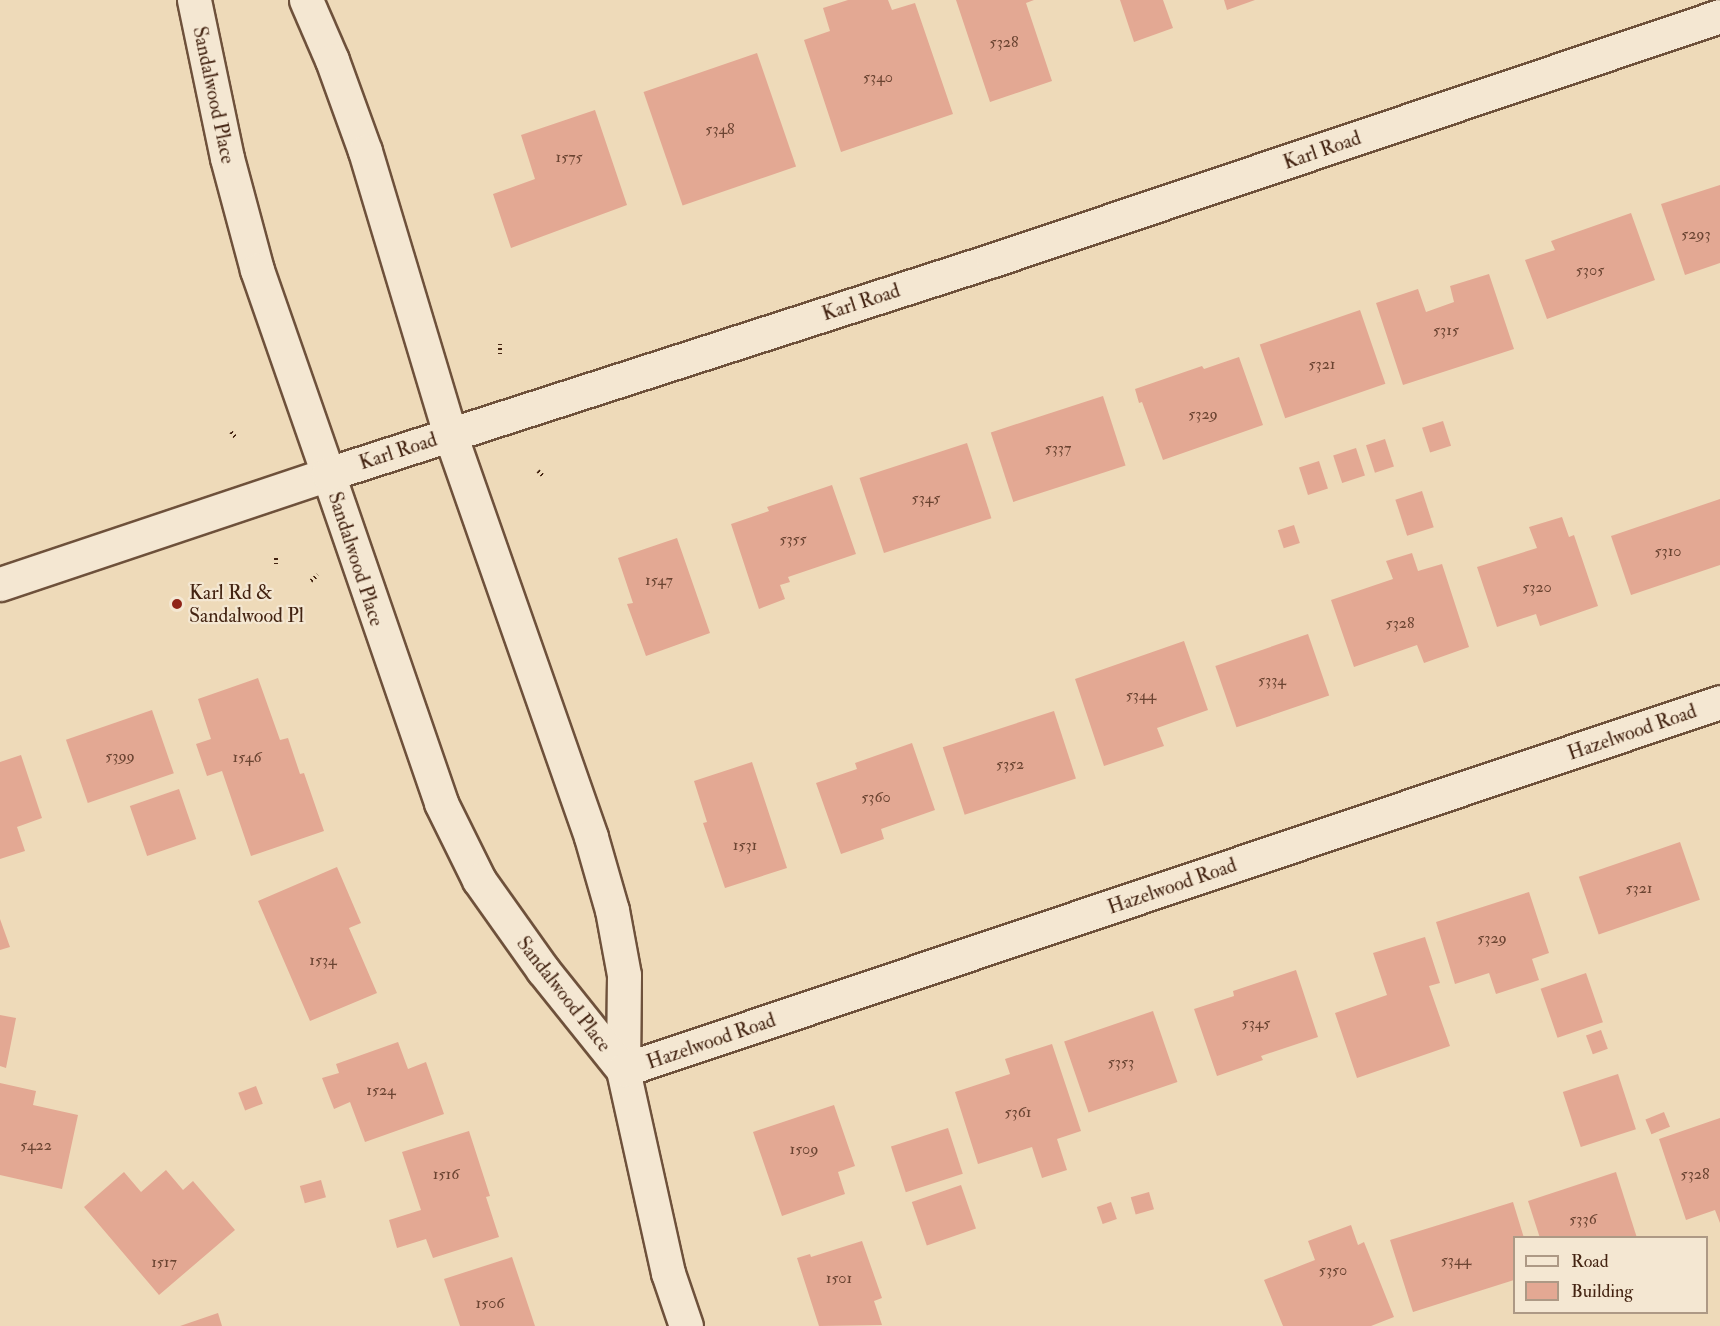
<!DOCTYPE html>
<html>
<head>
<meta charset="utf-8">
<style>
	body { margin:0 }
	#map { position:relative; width:1720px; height:1326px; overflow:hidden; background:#eedab9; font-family:"IM FELL Double Pica",serif }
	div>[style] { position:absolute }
	.building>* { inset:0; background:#e3a893; transform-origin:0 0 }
	.path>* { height:4px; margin-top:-2px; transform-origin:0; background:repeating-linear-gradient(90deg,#432311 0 1.5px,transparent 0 4.5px) }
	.roads { filter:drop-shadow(2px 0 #6e513b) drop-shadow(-2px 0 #6e513b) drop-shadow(0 2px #6e513b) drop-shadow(0 -2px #6e513b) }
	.street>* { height:33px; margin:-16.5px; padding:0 16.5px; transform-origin:16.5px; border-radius:16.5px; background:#f4e7d2 }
	.secondary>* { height:33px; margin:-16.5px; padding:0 16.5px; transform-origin:16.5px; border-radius:16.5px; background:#f4e7d2 }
	.dots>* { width:16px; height:16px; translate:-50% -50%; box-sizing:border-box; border:3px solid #f4e7d2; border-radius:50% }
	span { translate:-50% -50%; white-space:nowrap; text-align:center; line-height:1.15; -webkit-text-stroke:4.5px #f4e7d2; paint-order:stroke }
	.number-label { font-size:16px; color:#6b4432 }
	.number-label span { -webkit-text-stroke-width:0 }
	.street-label { font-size:20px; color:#432311 }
	.poi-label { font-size:20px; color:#432311 }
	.left { translate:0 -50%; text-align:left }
	.legend { position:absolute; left:1513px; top:1236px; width:195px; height:78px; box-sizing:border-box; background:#f4e7d2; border:2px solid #ad9985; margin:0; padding:8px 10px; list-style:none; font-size:18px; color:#432311 }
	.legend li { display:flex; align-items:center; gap:12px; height:30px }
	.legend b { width:30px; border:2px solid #ad9985 }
</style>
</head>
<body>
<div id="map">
	<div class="building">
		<i style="clip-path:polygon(848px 0,888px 0,892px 10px,915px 3px,953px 114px,841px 152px,804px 40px,830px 31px,823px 8px)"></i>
		<i style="clip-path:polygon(956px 0,1034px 0,1026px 3px,1052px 81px,990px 102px)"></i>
		<i style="clip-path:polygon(1120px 0,1163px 0,1173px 28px,1134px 42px)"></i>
		<i style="clip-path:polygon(1224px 0,1255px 0,1227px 10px)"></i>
		<i style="left:757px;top:53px;width:120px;height:120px;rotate:71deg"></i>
		<i style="clip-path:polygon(595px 110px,627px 205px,511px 248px,493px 194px,535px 179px,521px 135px)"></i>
		<i style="clip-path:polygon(1720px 185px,1720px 263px,1685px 275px,1661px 204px)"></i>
		<i style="clip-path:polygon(1631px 213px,1655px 280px,1547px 319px,1525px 260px,1555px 250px,1551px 241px)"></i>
		<i style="clip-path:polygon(1489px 274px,1514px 349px,1403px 385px,1376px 303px,1418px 289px,1426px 312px,1454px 302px,1450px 286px)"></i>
		<i style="left:1360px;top:310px;width:78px;height:106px;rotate:71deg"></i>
		<i style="clip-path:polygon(1239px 357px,1263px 425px,1163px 460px,1142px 402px,1139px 403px,1135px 389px,1202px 366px,1204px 369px)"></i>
		<i style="left:1103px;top:396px;width:73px;height:118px;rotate:72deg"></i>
		<i style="left:1443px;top:421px;width:26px;height:22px;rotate:72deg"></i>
		<i style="left:1385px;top:439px;width:29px;height:20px;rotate:72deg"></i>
		<i style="left:967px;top:443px;width:79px;height:113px;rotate:72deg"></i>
		<i style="left:1356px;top:448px;width:29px;height:24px;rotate:72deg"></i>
		<i style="left:1319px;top:461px;width:29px;height:21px;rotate:72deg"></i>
		<i style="clip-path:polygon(832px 485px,856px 554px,788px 577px,790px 582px,780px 585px,785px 599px,759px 609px,731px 524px,769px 511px,767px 507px)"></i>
		<i style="left:1422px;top:491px;width:38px;height:28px;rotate:72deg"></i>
		<i style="clip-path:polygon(1720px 499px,1720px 565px,1631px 595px,1611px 536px)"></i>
		<i style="clip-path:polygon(1562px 517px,1569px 537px,1574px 535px,1598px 606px,1540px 626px,1536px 614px,1497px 627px,1477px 567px,1537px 548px,1529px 527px)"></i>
		<i style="left:1294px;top:525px;width:19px;height:17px;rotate:72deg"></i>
		<i style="clip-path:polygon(677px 538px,710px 633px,646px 656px,627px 604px,633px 603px,618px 558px)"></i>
		<i style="clip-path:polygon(1412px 553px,1418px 571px,1442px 564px,1469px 647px,1424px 663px,1417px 645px,1354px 667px,1331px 600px,1393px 579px,1386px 561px)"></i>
		<i style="left:1308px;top:634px;width:65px;height:98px;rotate:71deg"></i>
		<i style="clip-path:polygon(1184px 641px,1208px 710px,1157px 728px,1164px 746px,1104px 766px,1075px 679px)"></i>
		<i style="clip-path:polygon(258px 678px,280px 740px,288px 738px,300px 774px,304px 773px,324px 831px,251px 856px,222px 771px,207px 776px,196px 744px,211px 739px,198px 699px)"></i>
		<i style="left:152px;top:710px;width:67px;height:91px;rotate:71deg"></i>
		<i style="left:1054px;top:711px;width:71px;height:117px;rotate:72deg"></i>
		<i style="clip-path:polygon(912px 743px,935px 810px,881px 829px,884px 839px,841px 854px,816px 783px,857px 769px,855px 763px)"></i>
		<i style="clip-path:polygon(21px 755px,42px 818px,17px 827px,25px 851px,0 859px,0 762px)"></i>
		<i style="clip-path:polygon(752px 762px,787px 868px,725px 888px,703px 823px,707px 822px,694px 781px)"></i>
		<i style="left:179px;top:789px;width:53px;height:52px;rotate:71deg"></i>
		<i style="left:1680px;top:842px;width:61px;height:107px;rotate:71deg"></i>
		<i style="clip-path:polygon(337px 867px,361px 923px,349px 928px,377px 993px,310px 1021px,258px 901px)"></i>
		<i style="clip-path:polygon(1529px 892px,1549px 953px,1532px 959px,1539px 980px,1496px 994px,1489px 973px,1455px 984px,1436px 922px)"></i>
		<i style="clip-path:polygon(0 919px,10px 947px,0 950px)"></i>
		<i style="clip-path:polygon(1425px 937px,1440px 983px,1429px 986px,1450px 1046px,1357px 1078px,1335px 1013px,1387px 995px,1373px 953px)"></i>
		<i style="clip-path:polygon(1296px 970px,1318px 1037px,1261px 1056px,1263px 1060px,1217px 1076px,1194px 1009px,1234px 996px,1233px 991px)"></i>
		<i style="left:1586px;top:973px;width:52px;height:48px;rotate:71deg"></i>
		<i style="left:1153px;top:1011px;width:75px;height:94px;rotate:71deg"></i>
		<i style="clip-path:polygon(0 1015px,16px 1018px,6px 1068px,0 1066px)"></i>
		<i style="left:1601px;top:1030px;width:20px;height:16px;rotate:70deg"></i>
		<i style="clip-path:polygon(398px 1042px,408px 1069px,426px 1062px,444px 1114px,365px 1142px,350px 1102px,334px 1109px,322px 1078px,339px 1073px,336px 1064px)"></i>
		<i style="clip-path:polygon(1052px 1044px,1081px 1131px,1057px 1139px,1067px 1170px,1042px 1178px,1032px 1147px,978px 1164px,955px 1092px,1010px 1074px,1005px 1059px)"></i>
		<i style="left:1618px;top:1074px;width:58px;height:58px;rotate:72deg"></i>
		<i style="clip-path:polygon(0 1083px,36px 1091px,33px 1105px,78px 1115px,62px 1189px,0 1175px)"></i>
		<i style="left:256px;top:1086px;width:19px;height:19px;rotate:69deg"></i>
		<i style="clip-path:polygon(834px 1105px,855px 1166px,838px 1172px,845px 1194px,782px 1216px,753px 1132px)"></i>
		<i style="left:1664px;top:1112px;width:16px;height:20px;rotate:68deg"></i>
		<i style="clip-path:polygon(1720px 1118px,1720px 1223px,1715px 1210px,1686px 1220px,1659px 1139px)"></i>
		<i style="left:948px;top:1128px;width:48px;height:60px;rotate:72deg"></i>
		<i style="clip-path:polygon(469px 1131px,490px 1196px,486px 1197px,499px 1237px,433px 1258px,426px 1239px,397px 1248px,389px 1220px,421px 1210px,402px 1152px)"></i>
		<i style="clip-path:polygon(166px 1170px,183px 1190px,193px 1181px,235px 1230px,159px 1295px,84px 1207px,124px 1172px,141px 1192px)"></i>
		<i style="clip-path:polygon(1616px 1172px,1637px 1238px,1540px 1238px,1528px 1201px)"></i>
		<i style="left:321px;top:1180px;width:18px;height:22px;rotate:74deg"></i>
		<i style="left:961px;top:1185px;width:46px;height:52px;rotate:71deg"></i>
		<i style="left:1149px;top:1192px;width:18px;height:19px;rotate:74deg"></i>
		<i style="left:1111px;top:1202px;width:18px;height:15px;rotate:71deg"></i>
		<i style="clip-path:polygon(1513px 1202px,1524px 1238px,1514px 1238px,1514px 1280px,1413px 1312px,1390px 1240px)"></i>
		<i style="clip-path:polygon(1351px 1225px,1358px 1245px,1364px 1242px,1394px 1317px,1371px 1326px,1283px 1326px,1264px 1280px,1315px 1260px,1308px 1241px)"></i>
		<i style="clip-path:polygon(862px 1241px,882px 1298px,874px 1301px,882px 1325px,819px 1326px,797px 1258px,810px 1254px,811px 1257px)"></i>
		<i style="clip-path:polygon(512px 1257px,535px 1326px,460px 1326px,444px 1279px)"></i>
		<i style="clip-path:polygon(218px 1313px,222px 1326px,180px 1326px)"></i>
	</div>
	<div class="path">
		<i style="left:500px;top:344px;width:10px;rotate:90deg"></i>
		<i style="left:231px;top:432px;width:8px;rotate:50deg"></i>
		<i style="left:538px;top:471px;width:7px;rotate:45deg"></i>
		<i style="left:276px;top:558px;width:9px;rotate:90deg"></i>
		<i style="left:311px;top:581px;width:9px;rotate:-41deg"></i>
	</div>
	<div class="roads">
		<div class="street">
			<i style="left:450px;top:434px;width:427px;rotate:70.7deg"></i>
			<i style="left:591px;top:837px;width:76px;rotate:74deg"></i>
			<i style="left:612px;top:910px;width:66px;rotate:79.5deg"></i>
			<i style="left:624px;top:975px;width:95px;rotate:90.6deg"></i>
			<i style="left:623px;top:1070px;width:208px;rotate:77.5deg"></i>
			<i style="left:668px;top:1273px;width:56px;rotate:71.2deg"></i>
			<i style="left:328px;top:474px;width:348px;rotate:71deg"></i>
			<i style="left:441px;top:803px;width:86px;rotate:63.7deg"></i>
			<i style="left:479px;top:880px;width:110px;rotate:54.6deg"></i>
			<i style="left:543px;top:970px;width:128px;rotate:51.3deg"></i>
			<i style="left:623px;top:1070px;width:1157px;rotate:-18.54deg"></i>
		</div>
		<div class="secondary">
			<i style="left:194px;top:0;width:161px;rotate:78.2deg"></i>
			<i style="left:227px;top:158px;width:116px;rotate:75deg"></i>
			<i style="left:257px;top:270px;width:216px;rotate:70.8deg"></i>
			<i style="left:306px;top:0;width:65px;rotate:66.6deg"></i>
			<i style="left:332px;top:60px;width:97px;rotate:70.1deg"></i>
			<i style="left:365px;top:151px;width:295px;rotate:73.3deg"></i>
			<i style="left:0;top:584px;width:346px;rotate:-18.5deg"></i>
			<i style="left:328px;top:474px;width:699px;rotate:-17.84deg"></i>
			<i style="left:993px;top:260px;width:767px;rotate:-18.55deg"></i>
		</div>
	</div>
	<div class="dots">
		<i style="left:177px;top:604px;background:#8f2418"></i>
	</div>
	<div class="number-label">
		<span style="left:1004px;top:42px">5328</span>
		<span style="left:878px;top:77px">5340</span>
		<span style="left:720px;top:129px">5348</span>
		<span style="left:569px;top:157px">1575</span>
		<span style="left:1696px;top:234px">5293</span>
		<span style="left:1590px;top:270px">5305</span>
		<span style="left:1446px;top:330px">5315</span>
		<span style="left:1322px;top:364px">5321</span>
		<span style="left:1203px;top:414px">5329</span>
		<span style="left:1058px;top:448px">5337</span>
		<span style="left:926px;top:498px">5345</span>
		<span style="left:793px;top:539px">5355</span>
		<span style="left:1668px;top:551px">5310</span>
		<span style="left:659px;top:580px">1547</span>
		<span style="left:1537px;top:587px">5320</span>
		<span style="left:1400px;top:623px">5328</span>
		<span style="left:1272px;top:680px">5334</span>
		<span style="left:1141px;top:695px">5344</span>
		<span style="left:120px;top:756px">5399</span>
		<span style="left:247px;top:757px">1546</span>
		<span style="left:1010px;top:764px">5352</span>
		<span style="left:876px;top:797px">5360</span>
		<span style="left:745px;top:845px">1531</span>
		<span style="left:1639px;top:888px">5321</span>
		<span style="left:1492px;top:938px">5329</span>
		<span style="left:323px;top:960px">1534</span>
		<span style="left:1256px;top:1023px">5345</span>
		<span style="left:1121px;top:1062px">5353</span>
		<span style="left:381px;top:1090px">1524</span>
		<span style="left:1018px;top:1112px">5361</span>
		<span style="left:36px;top:1145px">5422</span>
		<span style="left:804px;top:1149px">1509</span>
		<span style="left:446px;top:1174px">1516</span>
		<span style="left:1695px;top:1174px">5328</span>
		<span style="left:1583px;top:1219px">5336</span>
		<span style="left:1456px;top:1260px">5344</span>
		<span style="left:164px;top:1262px">1517</span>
		<span style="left:1333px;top:1270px">5350</span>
		<span style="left:839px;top:1278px">1501</span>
		<span style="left:490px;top:1303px">1506</span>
	</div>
	<div class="street-label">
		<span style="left:214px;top:95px;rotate:78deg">Sandalwood Place</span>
		<span style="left:1322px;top:150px;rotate:-19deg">Karl Road</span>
		<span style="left:861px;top:302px;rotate:-18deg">Karl Road</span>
		<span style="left:398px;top:451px;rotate:-18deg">Karl Road</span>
		<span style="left:356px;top:559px;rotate:72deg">Sandalwood Place</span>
		<span style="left:1632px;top:732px;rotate:-19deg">Hazelwood Road</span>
		<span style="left:1172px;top:886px;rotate:-19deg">Hazelwood Road</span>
		<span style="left:564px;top:994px;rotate:52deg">Sandalwood Place</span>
		<span style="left:711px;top:1041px;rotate:-19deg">Hazelwood Road</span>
	</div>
	<div class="poi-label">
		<span class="left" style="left:189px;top:604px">Karl Rd &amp;<br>Sandalwood Pl</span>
	</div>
	<ul class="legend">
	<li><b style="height:8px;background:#f4e7d2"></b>Road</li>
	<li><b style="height:16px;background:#e3a893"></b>Building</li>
	</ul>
</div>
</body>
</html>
